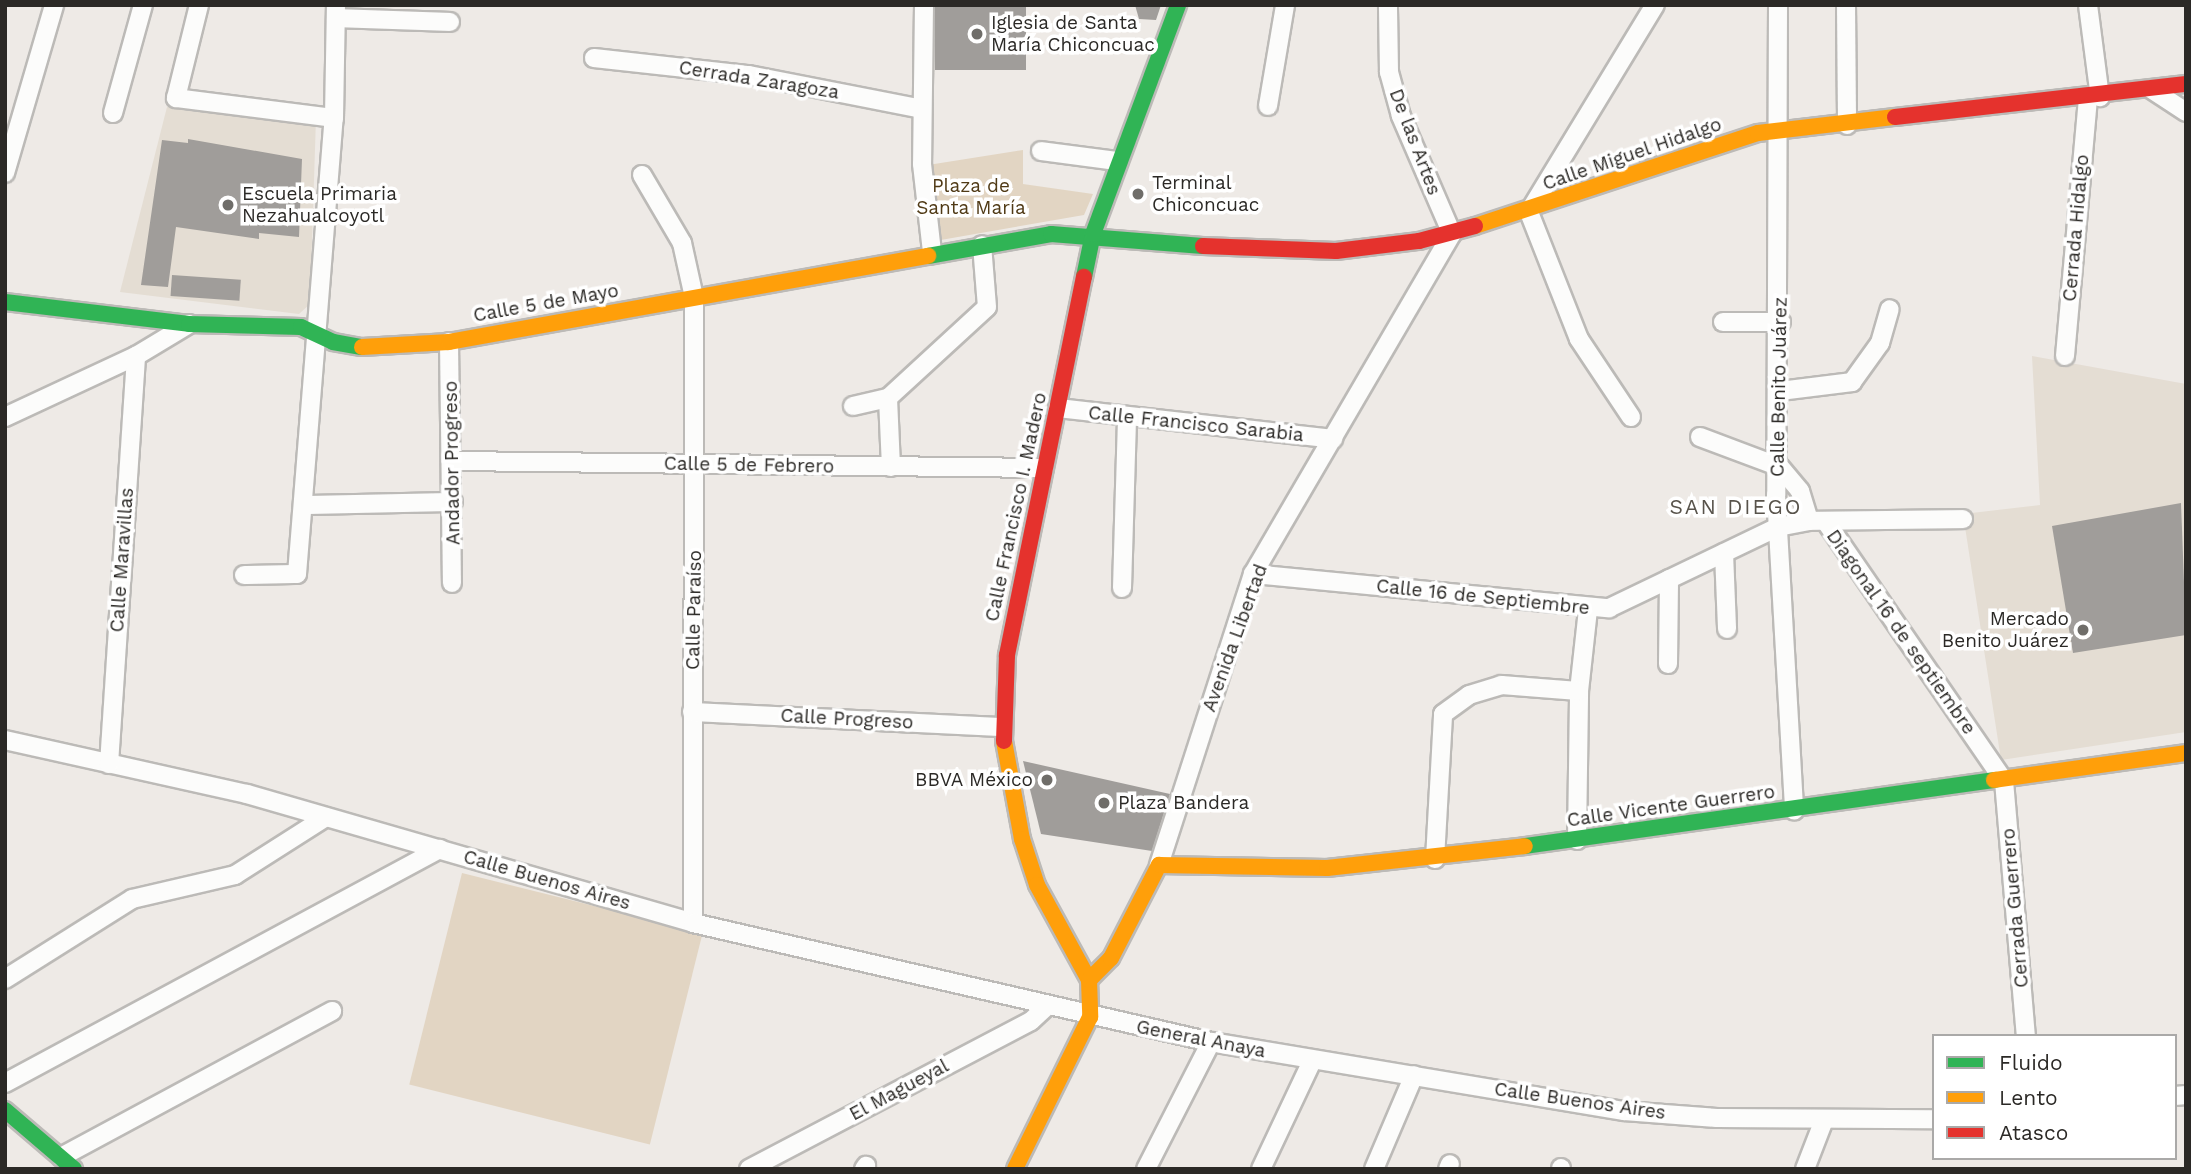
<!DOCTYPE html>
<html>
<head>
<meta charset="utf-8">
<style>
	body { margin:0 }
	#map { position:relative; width:2191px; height:1174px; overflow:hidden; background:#eeeae6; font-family:"Work Sans",sans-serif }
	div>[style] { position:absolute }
	.built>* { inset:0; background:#e4ddd3 }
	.green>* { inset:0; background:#e2d5c3; transform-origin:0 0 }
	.building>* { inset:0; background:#a09d9a; transform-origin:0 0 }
	.roads { filter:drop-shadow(2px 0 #bcbab7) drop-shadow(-2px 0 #bcbab7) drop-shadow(0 2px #bcbab7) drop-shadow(0 -2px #bcbab7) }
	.street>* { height:18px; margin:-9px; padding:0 9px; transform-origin:9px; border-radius:9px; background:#fcfcfb }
	.fast>* { height:16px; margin:-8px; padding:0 8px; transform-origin:8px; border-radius:8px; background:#30b455 }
	.slow>* { height:16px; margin:-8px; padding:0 8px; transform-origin:8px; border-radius:8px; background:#ff9f0a }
	.jam>* { height:16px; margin:-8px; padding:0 8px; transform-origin:8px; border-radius:8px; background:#e5322d }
	.dots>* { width:19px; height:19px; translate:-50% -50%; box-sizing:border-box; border:4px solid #fff; border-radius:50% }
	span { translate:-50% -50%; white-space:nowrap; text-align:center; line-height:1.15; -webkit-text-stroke:7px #fff; paint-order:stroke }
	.poi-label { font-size:19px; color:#2b2926 }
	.left { translate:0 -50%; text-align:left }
	.right { translate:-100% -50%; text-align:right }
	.street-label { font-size:19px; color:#2b2926 }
	.park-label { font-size:19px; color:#503a16 }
	.neighbourhood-label { font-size:21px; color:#58534b; letter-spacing:2px }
	.frame { position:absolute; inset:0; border:7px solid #2b2926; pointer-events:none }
	.legend { position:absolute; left:1932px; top:1034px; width:245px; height:126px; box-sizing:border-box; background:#fff; border:2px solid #aaa9a8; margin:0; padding:9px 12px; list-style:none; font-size:21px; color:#2b2926 }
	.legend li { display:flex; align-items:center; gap:14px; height:35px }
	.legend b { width:35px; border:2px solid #aaa9a8 }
</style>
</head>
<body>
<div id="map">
	<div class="built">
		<i style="clip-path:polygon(167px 107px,316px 118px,310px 304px,299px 314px,120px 292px)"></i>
		<i style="clip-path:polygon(2032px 356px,2186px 384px,2186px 732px,2001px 760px,1963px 514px,2040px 505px)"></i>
	</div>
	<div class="green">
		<i style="clip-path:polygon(1023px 150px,1023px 184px,1093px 194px,1084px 215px,935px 241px,928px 165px)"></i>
		<i style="left:462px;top:873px;width:248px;height:218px;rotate:14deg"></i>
	</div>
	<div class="building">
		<i style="left:935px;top:5px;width:91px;height:65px"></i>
		<i style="clip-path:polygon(1135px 5px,1161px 5px,1156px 20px,1139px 19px)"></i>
		<i style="clip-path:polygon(188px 139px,302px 159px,299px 237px,259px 233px,259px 239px,176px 227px,168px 287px,141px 285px,162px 140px,188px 143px)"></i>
		<i style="left:172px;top:275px;width:69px;height:21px;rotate:4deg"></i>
		<i style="clip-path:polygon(2181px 503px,2186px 635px,2073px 653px,2052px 526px)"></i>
		<i style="clip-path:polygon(1023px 761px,1170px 794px,1152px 851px,1041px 834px)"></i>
	</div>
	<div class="roads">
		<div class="street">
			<i style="left:199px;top:5px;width:96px;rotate:103.9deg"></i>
			<i style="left:176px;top:98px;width:159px;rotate:7.2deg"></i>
			<i style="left:924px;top:5px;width:159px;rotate:90.7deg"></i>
			<i style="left:922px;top:164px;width:89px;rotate:83.5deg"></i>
			<i style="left:1778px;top:5px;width:490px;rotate:90.2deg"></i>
			<i style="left:1776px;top:495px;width:316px;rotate:86.7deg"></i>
			<i style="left:1846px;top:5px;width:120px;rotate:89.5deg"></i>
			<i style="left:2088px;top:5px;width:93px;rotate:82.6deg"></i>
			<i style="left:336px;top:18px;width:114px;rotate:2deg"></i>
			<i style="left:594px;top:58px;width:156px;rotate:6.3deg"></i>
			<i style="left:749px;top:75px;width:176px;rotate:11.1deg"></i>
			<i style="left:2151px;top:89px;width:42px;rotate:33.3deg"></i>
			<i style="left:1268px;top:106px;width:102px;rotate:-80.4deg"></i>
			<i style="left:113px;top:113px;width:112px;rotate:-74.5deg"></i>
			<i style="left:1041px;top:151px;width:77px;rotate:7.5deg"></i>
			<i style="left:5px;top:173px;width:175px;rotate:-73.7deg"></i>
			<i style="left:642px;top:175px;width:79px;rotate:59.5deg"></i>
			<i style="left:682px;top:243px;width:55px;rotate:77.5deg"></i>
			<i style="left:694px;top:297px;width:626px;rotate:90.09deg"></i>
			<i style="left:1723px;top:322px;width:58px"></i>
			<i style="left:449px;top:342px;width:241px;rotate:89.3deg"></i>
			<i style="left:2065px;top:356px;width:258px;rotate:-84.9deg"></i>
			<i style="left:1780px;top:391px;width:73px;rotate:-7.1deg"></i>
			<i style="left:1852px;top:382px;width:48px;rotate:-54.3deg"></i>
			<i style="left:1880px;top:343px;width:35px;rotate:-74deg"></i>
			<i style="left:853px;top:406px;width:36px;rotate:-13deg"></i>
			<i style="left:1058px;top:408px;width:277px;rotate:6.4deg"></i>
			<i style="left:5px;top:417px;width:145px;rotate:-25deg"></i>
			<i style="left:136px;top:356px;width:62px;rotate:-31.1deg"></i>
			<i style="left:1631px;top:417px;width:94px;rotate:-123.7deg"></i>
			<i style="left:1579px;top:339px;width:136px;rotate:-111.5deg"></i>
			<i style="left:1529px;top:212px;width:242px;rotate:-58.7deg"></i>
			<i style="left:1700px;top:437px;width:85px;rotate:20.6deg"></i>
			<i style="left:1780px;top:467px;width:31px;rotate:50deg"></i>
			<i style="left:1800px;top:491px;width:31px;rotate:73deg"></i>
			<i style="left:454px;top:461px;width:590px;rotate:0.68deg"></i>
			<i style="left:891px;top:467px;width:69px;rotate:-92.5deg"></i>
			<i style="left:888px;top:398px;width:134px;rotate:-42.6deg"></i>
			<i style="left:987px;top:307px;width:62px;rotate:-94.6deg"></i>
			<i style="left:305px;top:505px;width:148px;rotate:-1.2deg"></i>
			<i style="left:1826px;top:522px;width:314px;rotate:55.5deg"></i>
			<i style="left:2004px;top:781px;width:256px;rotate:85.1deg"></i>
			<i style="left:1724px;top:553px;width:76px;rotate:87.7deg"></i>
			<i style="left:1253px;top:574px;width:358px;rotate:5.5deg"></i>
			<i style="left:1609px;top:608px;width:187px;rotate:-25.6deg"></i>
			<i style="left:1778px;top:527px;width:32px;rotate:-11deg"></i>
			<i style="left:1809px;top:521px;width:154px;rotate:-0.7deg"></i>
			<i style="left:244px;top:575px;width:53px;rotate:-1.1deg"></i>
			<i style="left:297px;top:574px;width:457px;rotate:-85.4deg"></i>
			<i style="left:334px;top:118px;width:113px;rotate:-89deg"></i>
			<i style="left:1122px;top:588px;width:172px;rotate:-88.3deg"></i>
			<i style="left:1668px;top:664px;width:85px;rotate:-89.3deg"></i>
			<i style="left:692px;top:712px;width:309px;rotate:2.8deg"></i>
			<i style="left:5px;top:740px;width:248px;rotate:12.6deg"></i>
			<i style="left:247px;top:794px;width:464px;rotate:16.1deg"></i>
			<i style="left:693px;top:923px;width:531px;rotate:12.94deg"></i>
			<i style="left:1211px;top:1042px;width:419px;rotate:9.5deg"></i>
			<i style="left:1624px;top:1111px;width:93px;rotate:4.3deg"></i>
			<i style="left:1717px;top:1118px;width:217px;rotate:0.3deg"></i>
			<i style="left:109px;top:764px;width:409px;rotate:-86.2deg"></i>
			<i style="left:1577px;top:840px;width:149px;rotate:-89.2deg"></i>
			<i style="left:1579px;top:691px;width:82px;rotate:-83.7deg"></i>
			<i style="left:1435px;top:859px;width:145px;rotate:-86.8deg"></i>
			<i style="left:1443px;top:714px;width:32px;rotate:-36deg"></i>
			<i style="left:1469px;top:695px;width:34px;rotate:-17deg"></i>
			<i style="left:1501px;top:685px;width:78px;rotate:4.4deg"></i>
			<i style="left:1159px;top:865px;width:306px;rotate:-72.1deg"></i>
			<i style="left:1253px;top:574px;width:394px;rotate:-59.7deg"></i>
			<i style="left:1452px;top:234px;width:129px;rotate:-113.4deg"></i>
			<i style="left:1401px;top:116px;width:46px;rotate:-105.3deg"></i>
			<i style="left:1389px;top:72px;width:67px;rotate:-90.9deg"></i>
			<i style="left:5px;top:979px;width:150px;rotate:-32.2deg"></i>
			<i style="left:132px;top:899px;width:106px;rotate:-13.1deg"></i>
			<i style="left:235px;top:875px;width:108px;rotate:-32.5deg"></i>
			<i style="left:5px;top:1083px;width:494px;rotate:-28.3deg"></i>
			<i style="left:2175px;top:1096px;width:11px;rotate:-5deg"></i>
			<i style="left:61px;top:1157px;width:308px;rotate:-28.3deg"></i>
			<i style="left:749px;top:1169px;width:318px;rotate:-27.7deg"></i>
			<i style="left:1031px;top:1021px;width:21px;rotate:-43deg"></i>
			<i style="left:864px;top:1169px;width:4px;rotate:-56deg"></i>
			<i style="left:1146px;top:1169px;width:143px;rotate:-62.9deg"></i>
			<i style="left:1261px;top:1169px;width:119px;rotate:-64.7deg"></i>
			<i style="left:1374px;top:1169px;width:102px;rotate:-66.9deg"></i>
			<i style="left:1448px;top:1169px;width:5px;rotate:-68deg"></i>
			<i style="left:1561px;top:1169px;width:1px;rotate:-90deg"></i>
			<i style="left:1805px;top:1169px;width:53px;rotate:-68.8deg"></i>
		</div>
		<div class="fast">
			<i style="left:928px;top:256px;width:125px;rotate:-10.1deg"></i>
			<i style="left:1051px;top:234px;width:152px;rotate:4.5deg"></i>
			<i style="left:1084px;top:277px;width:44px;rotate:-78.2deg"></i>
			<i style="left:1093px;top:234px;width:244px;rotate:-69.6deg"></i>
			<i style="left:5px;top:302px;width:185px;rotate:6.8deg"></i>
			<i style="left:189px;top:324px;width:112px;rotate:1.5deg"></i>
			<i style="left:301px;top:327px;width:35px;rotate:25deg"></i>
			<i style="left:333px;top:342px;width:29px;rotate:10deg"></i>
			<i style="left:1525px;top:846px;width:474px;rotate:-8deg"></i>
			<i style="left:5px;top:1110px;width:91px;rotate:40.5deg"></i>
		</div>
		<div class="slow">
			<i style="left:1475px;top:226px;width:298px;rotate:-18.2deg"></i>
			<i style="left:1758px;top:133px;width:138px;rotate:-6.7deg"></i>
			<i style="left:362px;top:347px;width:87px;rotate:-3.3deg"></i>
			<i style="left:449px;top:342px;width:487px;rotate:-10.2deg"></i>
			<i style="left:1004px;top:741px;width:100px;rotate:79.6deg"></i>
			<i style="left:1022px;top:839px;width:48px;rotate:71.9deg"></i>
			<i style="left:1037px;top:885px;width:108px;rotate:61.3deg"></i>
			<i style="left:1089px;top:980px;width:37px;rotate:88deg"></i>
			<i style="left:1090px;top:1017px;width:169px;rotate:116.3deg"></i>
			<i style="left:1994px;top:780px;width:194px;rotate:-8deg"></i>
			<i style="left:1089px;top:980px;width:31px;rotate:-45deg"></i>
			<i style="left:1111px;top:958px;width:105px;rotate:-62.7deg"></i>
			<i style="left:1159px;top:865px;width:168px;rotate:1deg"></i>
			<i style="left:1327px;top:868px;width:199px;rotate:-6.3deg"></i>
		</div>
		<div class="jam">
			<i style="left:1895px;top:117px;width:293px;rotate:-6.5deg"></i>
			<i style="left:1203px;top:246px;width:133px;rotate:2.2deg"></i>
			<i style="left:1336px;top:251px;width:84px;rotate:-6.9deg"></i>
			<i style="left:1419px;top:241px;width:58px;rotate:-15deg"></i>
			<i style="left:1004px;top:741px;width:86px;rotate:-88deg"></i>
			<i style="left:1007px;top:655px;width:386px;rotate:-78.5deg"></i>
		</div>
	</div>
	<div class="dots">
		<i style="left:977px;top:34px;background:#6f6d69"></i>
		<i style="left:1138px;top:194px;background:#6f6d69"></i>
		<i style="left:228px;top:205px;background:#6f6d69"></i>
		<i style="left:2083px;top:630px;background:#6f6d69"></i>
		<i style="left:1047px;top:780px;background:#6f6d69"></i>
		<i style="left:1104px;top:803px;background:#6f6d69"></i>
	</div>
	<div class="poi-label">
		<span class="left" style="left:991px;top:34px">Iglesia de Santa<br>María Chiconcuac</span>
		<span class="left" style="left:1152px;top:194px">Terminal<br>Chiconcuac</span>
		<span class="left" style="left:242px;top:205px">Escuela Primaria<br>Nezahualcoyotl</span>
		<span class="right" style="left:2069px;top:630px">Mercado<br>Benito Juárez</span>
		<span class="right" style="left:1033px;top:780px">BBVA México</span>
		<span class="left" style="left:1118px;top:803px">Plaza Bandera</span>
	</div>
	<div class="street-label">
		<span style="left:759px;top:80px;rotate:9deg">Cerrada Zaragoza</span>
		<span style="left:1415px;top:142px;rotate:69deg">De las Artes</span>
		<span style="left:1632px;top:154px;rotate:-19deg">Calle Miguel Hidalgo</span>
		<span style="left:2076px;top:228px;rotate:-85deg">Cerrada Hidalgo</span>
		<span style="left:546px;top:303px;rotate:-10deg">Calle 5 de Mayo</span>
		<span style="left:1779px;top:387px;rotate:-89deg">Calle Benito Juárez</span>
		<span style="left:1196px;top:424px;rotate:6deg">Calle Francisco Sarabia</span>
		<span style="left:452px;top:463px;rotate:-91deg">Andador Progreso</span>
		<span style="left:749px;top:465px;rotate:1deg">Calle 5 de Febrero</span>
		<span style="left:1016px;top:507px;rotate:-78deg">Calle Francisco I. Madero</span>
		<span style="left:122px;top:560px;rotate:-86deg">Calle Maravillas</span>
		<span style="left:1483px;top:597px;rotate:6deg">Calle 16 de Septiembre</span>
		<span style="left:694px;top:610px;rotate:-89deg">Calle Paraíso</span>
		<span style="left:1901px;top:632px;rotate:55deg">Diagonal 16 de septiembre</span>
		<span style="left:1235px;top:638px;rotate:-70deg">Avenida Libertad</span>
		<span style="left:847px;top:719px;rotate:3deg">Calle Progreso</span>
		<span style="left:1671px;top:806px;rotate:-8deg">Calle Vicente Guerrero</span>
		<span style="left:547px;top:880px;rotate:16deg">Calle Buenos Aires</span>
		<span style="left:2015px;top:908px;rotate:-95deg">Cerrada Guerrero</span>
		<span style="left:1201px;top:1039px;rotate:11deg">General Anaya</span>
		<span style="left:899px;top:1090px;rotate:-28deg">El Magueyal</span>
		<span style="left:1580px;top:1101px;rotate:8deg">Calle Buenos Aires</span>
	</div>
	<div class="park-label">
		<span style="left:971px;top:197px">Plaza de<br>Santa María</span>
	</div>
	<div class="neighbourhood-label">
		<span style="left:1736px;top:507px">SAN DIEGO</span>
	</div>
	<div class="frame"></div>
	<ul class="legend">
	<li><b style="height:9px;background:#30b455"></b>Fluido</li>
	<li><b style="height:9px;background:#ff9f0a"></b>Lento</li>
	<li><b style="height:9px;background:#e5322d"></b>Atasco</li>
	</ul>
</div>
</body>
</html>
